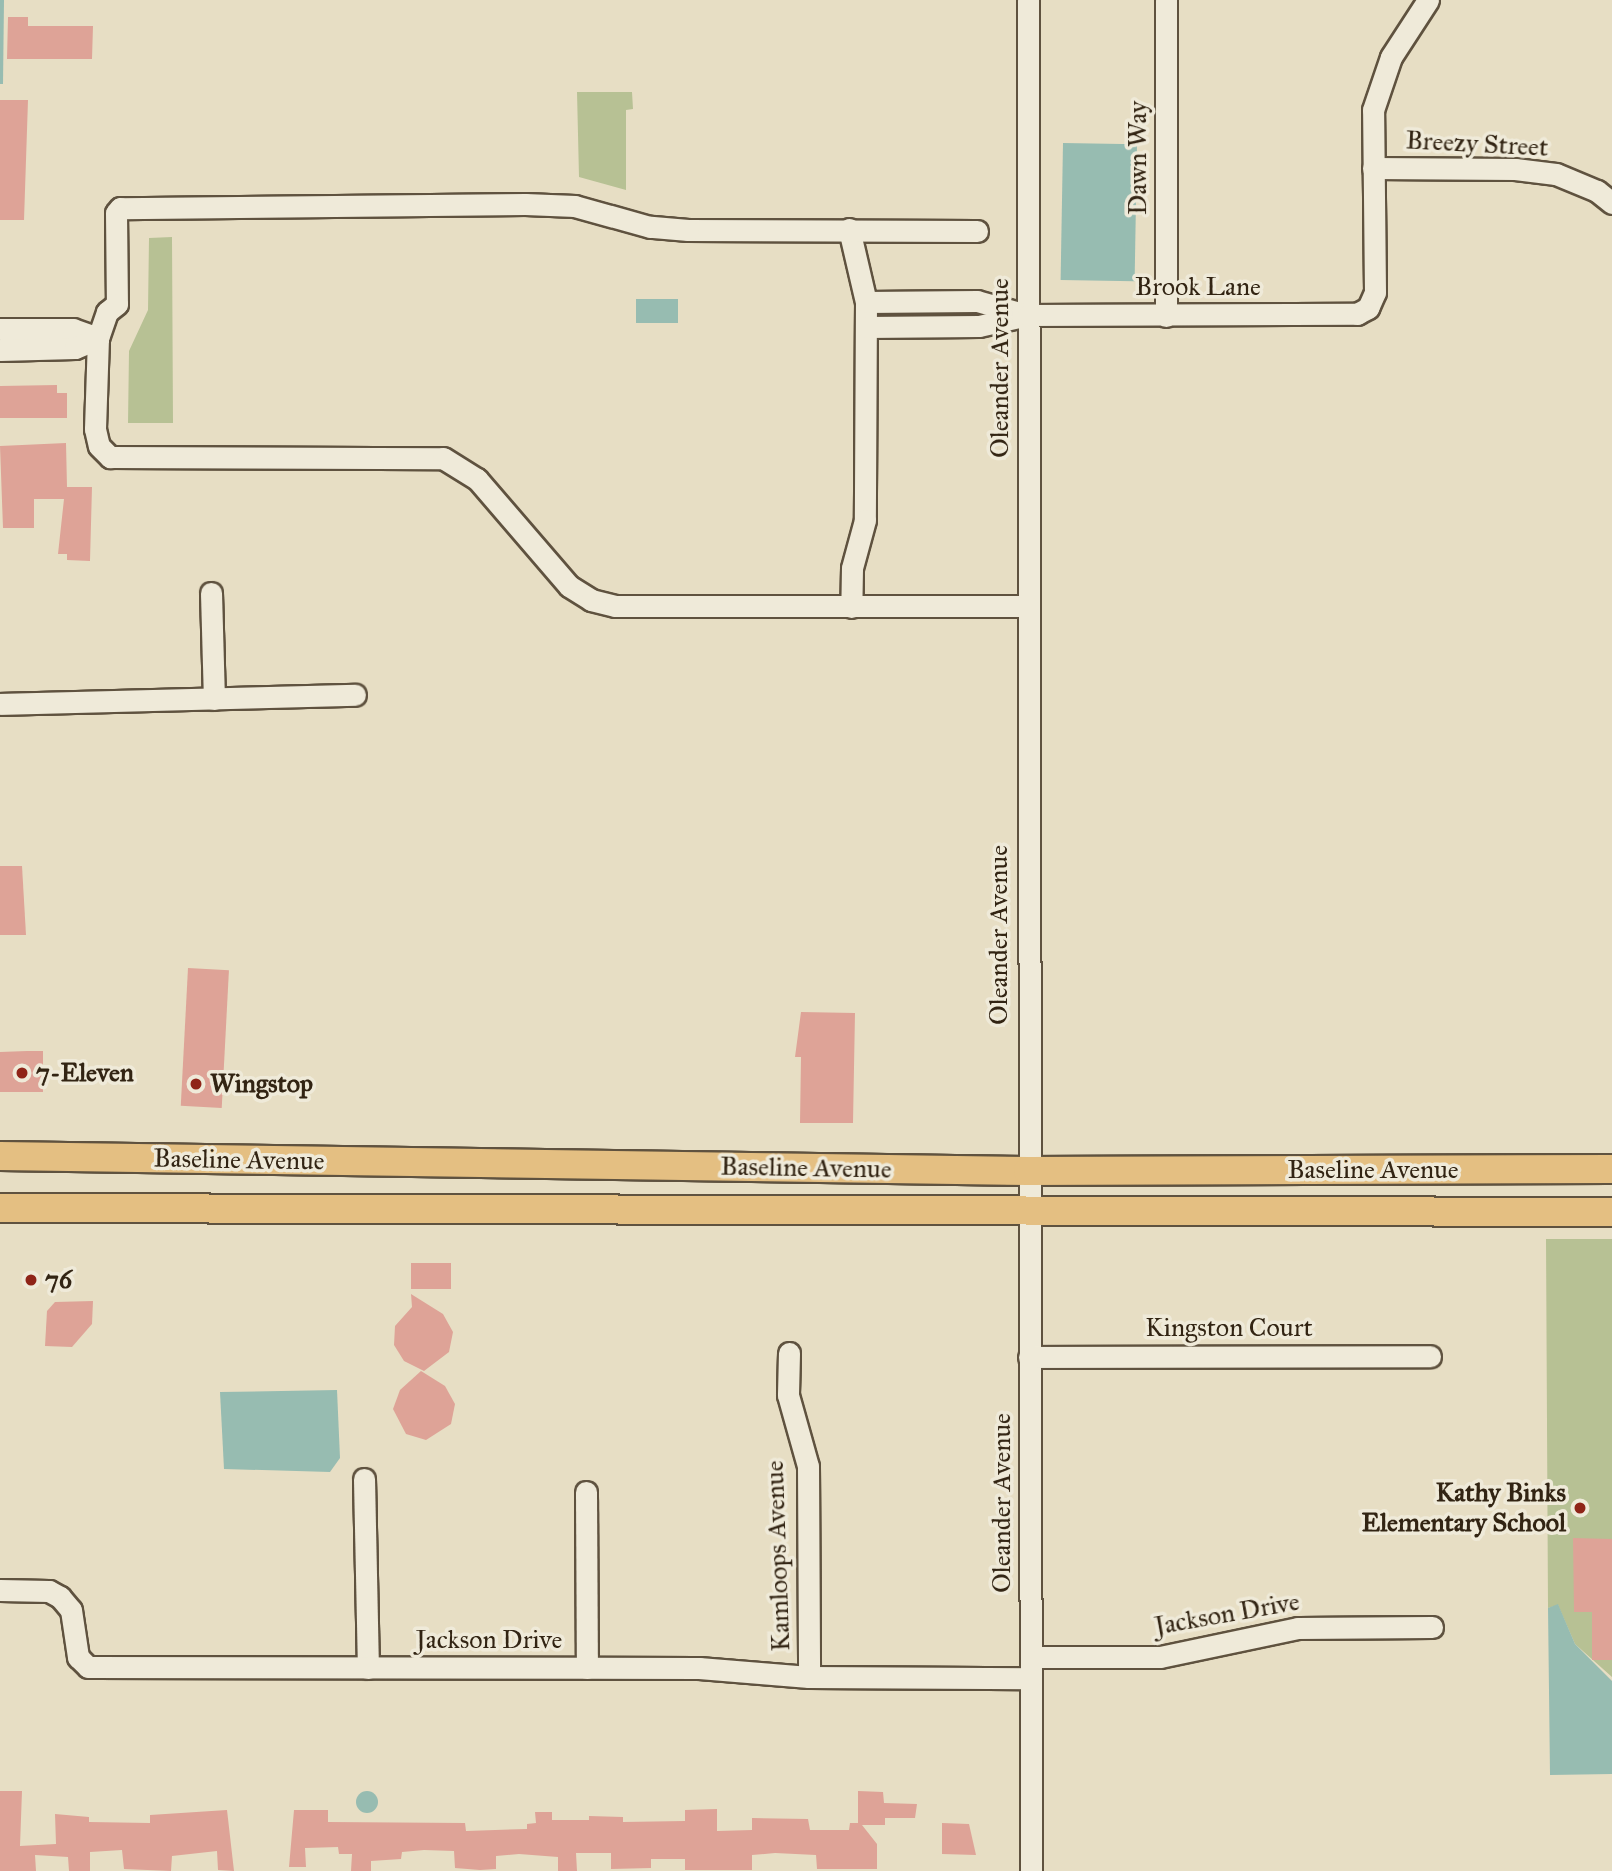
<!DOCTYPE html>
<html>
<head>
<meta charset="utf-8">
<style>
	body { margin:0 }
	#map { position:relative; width:1612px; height:1871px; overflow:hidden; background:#e7dec4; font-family:"IM FELL Great Primer",serif }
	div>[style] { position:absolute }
	.green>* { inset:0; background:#b7c194 }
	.water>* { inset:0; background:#97bcb1; transform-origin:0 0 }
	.round { border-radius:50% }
	.building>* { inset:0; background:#dea397; transform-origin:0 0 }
	.roads { filter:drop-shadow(2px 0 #5f523f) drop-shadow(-2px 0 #5f523f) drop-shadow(0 2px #5f523f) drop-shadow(0 -2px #5f523f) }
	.minor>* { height:21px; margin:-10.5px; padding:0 10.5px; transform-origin:10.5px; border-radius:10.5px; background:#efead9 }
	.major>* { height:28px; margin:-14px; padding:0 14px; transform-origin:14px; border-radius:14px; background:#e4bf82 }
	.dots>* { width:19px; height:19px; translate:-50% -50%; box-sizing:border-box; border:4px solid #efead9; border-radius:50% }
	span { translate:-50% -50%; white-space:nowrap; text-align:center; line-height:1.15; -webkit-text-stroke:7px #efead9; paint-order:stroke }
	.street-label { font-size:26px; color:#322413 }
	.poi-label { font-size:26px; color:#322413; font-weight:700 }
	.left { translate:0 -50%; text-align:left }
	.right { translate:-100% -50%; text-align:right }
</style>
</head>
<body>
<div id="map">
	<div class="green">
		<i style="clip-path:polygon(577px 92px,632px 92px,633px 109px,626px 110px,626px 190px,579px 177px)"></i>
		<i style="clip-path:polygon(172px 237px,173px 423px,128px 423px,129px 351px,148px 310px,149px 238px)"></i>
		<i style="clip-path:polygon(1546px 1239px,1612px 1239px,1612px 1677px,1575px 1644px,1558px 1605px,1548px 1608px)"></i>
	</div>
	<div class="water">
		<i style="clip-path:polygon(0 0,4px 0,3px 84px,0 84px)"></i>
		<i style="left:1063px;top:143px;width:74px;height:137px;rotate:1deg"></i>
		<i style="left:678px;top:299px;width:24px;height:42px;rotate:90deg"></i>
		<i style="clip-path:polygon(337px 1390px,340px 1458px,330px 1472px,224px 1469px,220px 1392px)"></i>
		<i style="clip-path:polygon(1558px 1604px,1575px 1644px,1612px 1681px,1612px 1774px,1550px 1775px,1548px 1608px)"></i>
		<i class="round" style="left:356px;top:1791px;width:22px;height:22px"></i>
	</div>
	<div class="building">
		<i style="clip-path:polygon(8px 17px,28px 17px,28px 26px,93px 26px,92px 59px,7px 59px)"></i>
		<i style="clip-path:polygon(0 100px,28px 100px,24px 220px,0 220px)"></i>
		<i style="clip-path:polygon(57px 385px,57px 393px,67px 393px,67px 418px,0 418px,0 386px)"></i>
		<i style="clip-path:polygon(66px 443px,67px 487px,92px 487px,90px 561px,67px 560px,67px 554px,58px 554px,64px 499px,34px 499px,34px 528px,3px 528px,0 446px)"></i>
		<i style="clip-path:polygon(0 866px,22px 866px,26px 935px,0 935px)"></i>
		<i style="left:188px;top:968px;width:41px;height:138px;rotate:3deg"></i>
		<i style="clip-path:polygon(801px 1012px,855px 1013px,853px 1123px,800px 1123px,801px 1057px,795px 1057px)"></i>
		<i style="clip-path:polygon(27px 1051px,43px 1051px,43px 1092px,0 1092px,0 1052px)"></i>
		<i style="left:451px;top:1263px;width:26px;height:40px;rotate:90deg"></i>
		<i style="clip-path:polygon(411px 1294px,443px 1314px,453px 1332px,449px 1352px,424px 1371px,404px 1361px,394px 1345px,395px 1326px,412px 1307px)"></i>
		<i style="clip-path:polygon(93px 1301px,92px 1324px,72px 1347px,45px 1346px,47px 1311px,55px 1302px)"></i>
		<i style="clip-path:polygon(421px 1371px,445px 1386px,455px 1404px,451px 1424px,426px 1440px,406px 1434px,393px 1409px,400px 1390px)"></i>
		<i style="clip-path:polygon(1573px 1538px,1612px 1539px,1612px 1660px,1592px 1660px,1592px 1612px,1574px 1612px)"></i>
		<i style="clip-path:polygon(0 1791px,22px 1791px,20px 1846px,56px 1844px,55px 1814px,89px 1817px,89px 1822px,150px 1823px,150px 1815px,227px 1810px,234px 1871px,218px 1870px,217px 1851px,172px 1856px,171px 1871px,124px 1869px,122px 1850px,90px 1852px,90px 1871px,69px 1871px,68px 1857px,35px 1855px,36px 1871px,0 1871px)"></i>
		<i style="clip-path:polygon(858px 1791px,883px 1792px,884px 1803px,917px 1804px,915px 1818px,885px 1818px,885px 1825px,862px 1825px,877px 1844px,877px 1869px,817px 1869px,816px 1855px,775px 1853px,752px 1855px,752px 1870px,685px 1870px,685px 1859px,651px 1859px,651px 1868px,611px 1869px,611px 1853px,576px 1853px,577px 1871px,558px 1871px,558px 1857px,519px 1854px,496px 1856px,496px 1869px,480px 1870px,455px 1868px,454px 1851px,424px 1850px,402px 1852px,401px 1859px,371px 1861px,371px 1871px,351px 1871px,352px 1854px,339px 1854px,338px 1847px,305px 1848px,306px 1867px,289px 1867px,294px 1810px,328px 1810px,328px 1822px,465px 1823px,466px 1831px,527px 1829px,527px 1824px,536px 1823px,535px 1812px,552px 1812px,552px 1820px,589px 1820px,589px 1816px,623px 1817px,623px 1822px,685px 1821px,685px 1810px,717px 1809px,717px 1831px,752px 1830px,752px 1818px,808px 1819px,810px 1830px,849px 1830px,850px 1823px,858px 1823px)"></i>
		<i style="clip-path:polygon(942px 1823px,969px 1824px,976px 1855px,942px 1854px)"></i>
	</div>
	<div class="roads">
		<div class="minor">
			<i style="left:1028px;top:0;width:1871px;rotate:89.91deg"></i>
			<i style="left:1166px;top:0;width:316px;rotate:90deg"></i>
			<i style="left:1373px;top:168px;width:142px;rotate:0.4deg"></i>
			<i style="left:1515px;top:169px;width:41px;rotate:7deg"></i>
			<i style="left:1556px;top:174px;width:44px;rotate:22.5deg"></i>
			<i style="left:1597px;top:191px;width:19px;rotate:39deg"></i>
			<i style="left:849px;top:229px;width:75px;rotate:76.9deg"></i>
			<i style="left:866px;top:302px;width:218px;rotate:90.3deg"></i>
			<i style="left:865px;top:520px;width:50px;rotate:105.2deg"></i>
			<i style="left:852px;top:568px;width:39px;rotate:91deg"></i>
			<i style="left:977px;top:231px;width:289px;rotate:-179.8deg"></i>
			<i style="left:688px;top:230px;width:38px;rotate:-175deg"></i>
			<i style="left:650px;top:227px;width:78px;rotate:-164.4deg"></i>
			<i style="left:575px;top:206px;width:50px;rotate:-177.7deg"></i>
			<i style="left:525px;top:204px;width:405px;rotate:179.4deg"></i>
			<i style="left:120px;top:208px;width:6px;rotate:129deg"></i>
			<i style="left:116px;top:213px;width:91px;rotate:89.4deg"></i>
			<i style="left:117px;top:304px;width:13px;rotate:141deg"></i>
			<i style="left:107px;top:312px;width:28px;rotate:109deg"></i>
			<i style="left:98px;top:338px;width:91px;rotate:91.9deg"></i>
			<i style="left:95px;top:429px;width:17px;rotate:77deg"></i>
			<i style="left:99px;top:446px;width:16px;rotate:45deg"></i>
			<i style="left:110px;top:457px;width:333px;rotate:0.2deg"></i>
			<i style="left:443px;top:458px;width:40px;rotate:32deg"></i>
			<i style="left:477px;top:479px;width:141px;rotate:49.3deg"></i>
			<i style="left:569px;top:586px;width:26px;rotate:32deg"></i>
			<i style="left:591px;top:600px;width:25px;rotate:14deg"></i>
			<i style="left:615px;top:606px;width:412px"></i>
			<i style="left:866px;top:302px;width:111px;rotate:-0.5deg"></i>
			<i style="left:977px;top:301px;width:51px;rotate:15.9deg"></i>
			<i style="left:866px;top:327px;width:113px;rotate:-0.5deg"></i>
			<i style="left:979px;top:326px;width:50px;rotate:-12.7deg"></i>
			<i style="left:1028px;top:315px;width:329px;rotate:-0.2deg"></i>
			<i style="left:1357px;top:314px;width:13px;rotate:-29deg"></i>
			<i style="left:1368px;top:308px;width:17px;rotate:-66deg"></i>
			<i style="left:1375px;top:292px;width:182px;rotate:-90.6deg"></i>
			<i style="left:1373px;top:110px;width:56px;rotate:-71.2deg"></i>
			<i style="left:1391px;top:57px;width:68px;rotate:-57deg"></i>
			<i style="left:0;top:329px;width:73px"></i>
			<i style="left:73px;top:329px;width:27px;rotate:20deg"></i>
			<i style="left:0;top:350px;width:75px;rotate:-1.5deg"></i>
			<i style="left:75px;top:348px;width:25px;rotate:-23deg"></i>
			<i style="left:211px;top:593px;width:106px;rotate:88.4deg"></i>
			<i style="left:0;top:704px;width:355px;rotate:-1.5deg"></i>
			<i style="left:789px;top:1353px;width:42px;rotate:91.4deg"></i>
			<i style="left:788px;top:1395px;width:74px;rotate:74.3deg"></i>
			<i style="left:808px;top:1466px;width:211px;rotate:89.7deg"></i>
			<i style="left:1029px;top:1357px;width:401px;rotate:-0.1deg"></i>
			<i style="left:364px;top:1479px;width:189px;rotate:88.8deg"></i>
			<i style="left:586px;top:1492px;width:176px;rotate:89.7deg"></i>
			<i style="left:0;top:1590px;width:49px;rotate:1.2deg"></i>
			<i style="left:49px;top:1591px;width:13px;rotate:29deg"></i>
			<i style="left:60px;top:1597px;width:17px;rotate:50deg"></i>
			<i style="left:71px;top:1610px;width:48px;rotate:81.5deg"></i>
			<i style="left:78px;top:1657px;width:14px;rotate:45deg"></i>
			<i style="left:88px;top:1667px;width:611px;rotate:0.09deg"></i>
			<i style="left:699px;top:1668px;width:110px;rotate:4.7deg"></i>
			<i style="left:809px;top:1677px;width:222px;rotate:0.3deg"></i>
			<i style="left:1031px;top:1657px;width:129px"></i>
			<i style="left:1160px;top:1657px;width:141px;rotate:-11.9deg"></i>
			<i style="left:1298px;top:1628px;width:134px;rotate:-0.4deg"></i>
		</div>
		<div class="major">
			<i style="left:0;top:1156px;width:1028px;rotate:0.84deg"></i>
			<i style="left:1028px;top:1171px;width:584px;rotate:-0.2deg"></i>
			<i style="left:0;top:1208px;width:1612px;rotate:0.14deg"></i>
		</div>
	</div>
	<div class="dots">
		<i style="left:22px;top:1073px;background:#8f2418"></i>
		<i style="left:196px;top:1084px;background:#8f2418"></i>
		<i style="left:31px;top:1280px;background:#8f2418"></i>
		<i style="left:1580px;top:1508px;background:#8f2418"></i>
	</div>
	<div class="street-label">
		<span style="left:1477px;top:144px;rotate:3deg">Breezy Street</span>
		<span style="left:1138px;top:158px;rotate:-90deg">Dawn Way</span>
		<span style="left:1198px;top:287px">Brook Lane</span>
		<span style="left:1000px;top:368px;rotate:-90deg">Oleander Avenue</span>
		<span style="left:999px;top:935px;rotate:-90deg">Oleander Avenue</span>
		<span style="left:239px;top:1160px;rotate:1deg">Baseline Avenue</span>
		<span style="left:806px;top:1168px;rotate:1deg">Baseline Avenue</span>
		<span style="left:1373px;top:1170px">Baseline Avenue</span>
		<span style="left:1229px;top:1328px">Kingston Court</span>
		<span style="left:1002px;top:1503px;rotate:-90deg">Oleander Avenue</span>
		<span style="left:778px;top:1556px;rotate:-92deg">Kamloops Avenue</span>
		<span style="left:1227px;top:1614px;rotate:-10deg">Jackson Drive</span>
		<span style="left:489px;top:1640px">Jackson Drive</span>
	</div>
	<div class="poi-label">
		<span class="left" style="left:36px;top:1073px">7-Eleven</span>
		<span class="left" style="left:210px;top:1084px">Wingstop</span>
		<span class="left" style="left:45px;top:1280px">76</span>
		<span class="right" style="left:1566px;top:1508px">Kathy Binks<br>Elementary School</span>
	</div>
</div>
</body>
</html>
